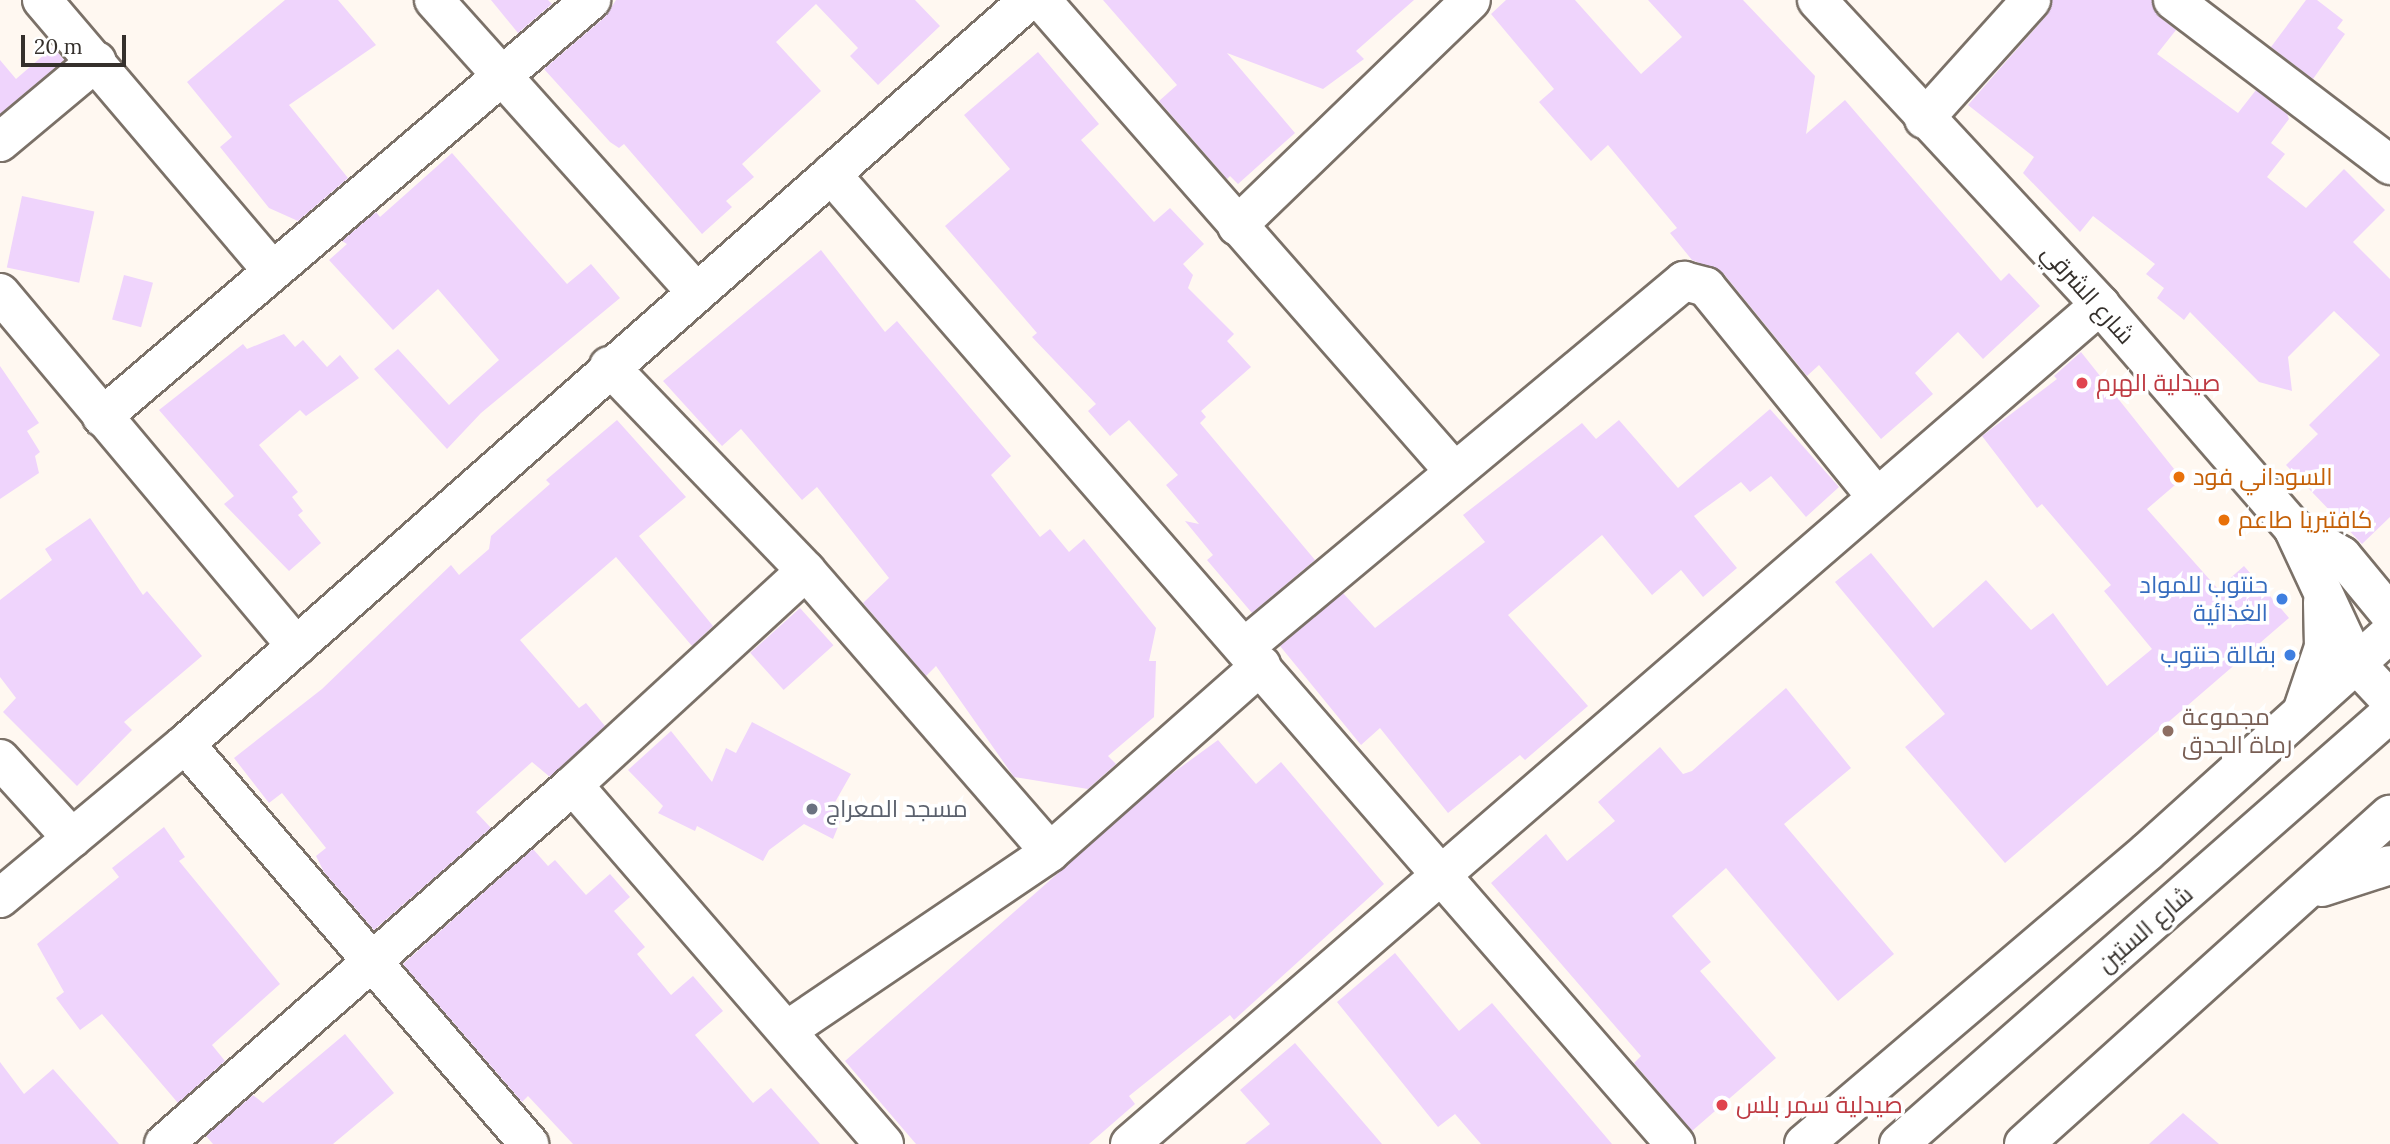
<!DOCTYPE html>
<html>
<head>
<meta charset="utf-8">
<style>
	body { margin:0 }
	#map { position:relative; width:2390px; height:1144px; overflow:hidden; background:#fff8f1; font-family:Lora,Cairo,serif }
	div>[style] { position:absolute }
	.building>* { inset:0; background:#efd4fc; transform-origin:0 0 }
	.roads { filter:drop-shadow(2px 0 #7b7168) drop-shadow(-2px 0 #7b7168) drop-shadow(0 2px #7b7168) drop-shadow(0 -2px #7b7168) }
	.street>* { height:38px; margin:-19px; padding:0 19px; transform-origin:19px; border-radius:19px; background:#fff }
	.secondary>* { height:38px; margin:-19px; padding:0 19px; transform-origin:19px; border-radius:19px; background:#fff }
	.dots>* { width:19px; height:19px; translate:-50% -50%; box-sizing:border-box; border:4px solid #fff; border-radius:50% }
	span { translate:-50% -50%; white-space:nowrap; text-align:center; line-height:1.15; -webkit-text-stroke:7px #fff; paint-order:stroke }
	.street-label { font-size:24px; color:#35302c }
	.health-label { font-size:24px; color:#be3a42 }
	.left { translate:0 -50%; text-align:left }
	.food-label { font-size:24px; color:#c56008 }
	.shop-label { font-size:24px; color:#366cbe }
	.right { translate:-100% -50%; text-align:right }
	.education-label { font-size:24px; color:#785e54 }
	.worship-label { font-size:24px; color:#5b616d }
	.scale { position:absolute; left:21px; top:35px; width:105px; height:32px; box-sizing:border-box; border:4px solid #35302c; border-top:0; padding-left:9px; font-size:21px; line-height:24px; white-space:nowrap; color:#35302c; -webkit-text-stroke:5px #fff; paint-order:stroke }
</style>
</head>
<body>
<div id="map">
	<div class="building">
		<i style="clip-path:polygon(285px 0,338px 0,376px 45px,289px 105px,348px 178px,298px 221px,269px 208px,220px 147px,232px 137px,187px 82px)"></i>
		<i style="clip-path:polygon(491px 0,548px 0,552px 4px,518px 33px)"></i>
		<i style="clip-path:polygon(616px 0,915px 0,940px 26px,878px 85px,850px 56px,858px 48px,816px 4px,776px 42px,821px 91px,742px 164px,754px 177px,726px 201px,732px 207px,702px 234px,624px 144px,619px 148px,610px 142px,544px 69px,605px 17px)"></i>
		<i style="clip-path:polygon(1103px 0,1414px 0,1356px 51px,1364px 59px,1323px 89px,1227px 53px,1295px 133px,1238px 184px,1230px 176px,1227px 179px,1159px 101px,1177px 85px)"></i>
		<i style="clip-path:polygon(1506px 0,1575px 0,1641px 74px,1682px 37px,1648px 0,1743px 0,1815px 76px,1806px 134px,1845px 100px,2001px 281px,2009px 273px,2040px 306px,1983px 359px,1958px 332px,1915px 373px,1933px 394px,1881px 439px,1819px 365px,1807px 376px,1723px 273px,1692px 260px,1670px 233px,1677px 228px,1608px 145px,1591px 161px,1539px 102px,1554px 89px,1491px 14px)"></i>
		<i style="clip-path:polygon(2052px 0,2152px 0,2157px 15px,2176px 30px,2157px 54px,2238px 113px,2256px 90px,2287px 114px,2289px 119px,2271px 143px,2285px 154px,2267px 177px,2306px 208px,2344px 169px,2385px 210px,2353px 242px,2390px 279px,2390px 517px,2362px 544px,2286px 465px,2318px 434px,2309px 425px,2380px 355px,2334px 311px,2288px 357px,2292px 391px,2259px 382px,2190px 312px,2184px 320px,2157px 298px,2164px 288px,2146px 274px,2155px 264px,2093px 216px,2080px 232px,2023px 173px,2034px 157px,1968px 105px,2047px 15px)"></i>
		<i style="clip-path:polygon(2306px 0,2317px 0,2343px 20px,2337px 28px,2345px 34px,2313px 79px,2271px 47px)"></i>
		<i style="clip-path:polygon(53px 47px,64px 60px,0 114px,0 60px,16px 79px)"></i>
		<i style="clip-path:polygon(1038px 52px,1099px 124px,1081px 140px,1154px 222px,1170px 208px,1204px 244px,1183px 264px,1193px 275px,1188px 288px,1234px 334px,1227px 341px,1251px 367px,1201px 411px,1206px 417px,1200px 423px,1315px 560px,1252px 613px,1207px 560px,1213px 555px,1185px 521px,1199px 524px,1166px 485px,1178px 475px,1129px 420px,1110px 436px,1088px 411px,1096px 404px,1032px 337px,1037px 333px,945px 226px,1010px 169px,964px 115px)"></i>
		<i style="clip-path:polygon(452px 153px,567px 284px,591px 264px,620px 298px,481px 413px,447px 449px,374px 369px,398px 349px,449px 405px,499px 360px,438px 289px,393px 330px,329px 260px,347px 244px,342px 241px,376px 212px,380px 217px)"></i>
		<i style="left:22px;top:196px;width:74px;height:73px;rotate:12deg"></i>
		<i style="clip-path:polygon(821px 250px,885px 332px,897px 321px,1011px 456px,991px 475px,1040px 537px,1050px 529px,1069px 552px,1084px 539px,1156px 628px,1149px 661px,1156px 661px,1154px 717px,1108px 756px,1116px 764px,1088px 789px,1014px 777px,936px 666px,926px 676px,863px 603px,889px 578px,817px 487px,802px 500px,741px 429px,722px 446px,663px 381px)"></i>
		<i style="left:124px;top:275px;width:30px;height:46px;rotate:15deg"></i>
		<i style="clip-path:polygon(284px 334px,295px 347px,303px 340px,327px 367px,340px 355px,359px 378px,306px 416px,300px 410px,259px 445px,298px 492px,292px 497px,303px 511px,298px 515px,321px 543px,289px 571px,224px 504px,234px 496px,159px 410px,243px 344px,247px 349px)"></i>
		<i style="clip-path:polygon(2081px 352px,2182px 479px,2147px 509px,2218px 589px,2244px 566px,2289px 618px,2005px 863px,1905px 747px,1945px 714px,1835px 582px,1871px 553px,1933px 628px,1986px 580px,2031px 630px,2053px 613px,2107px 686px,2152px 649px,2104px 591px,2111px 585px,2042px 504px,2037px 508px,1982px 436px,2057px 379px,2054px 376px)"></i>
		<i style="clip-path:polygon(0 366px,39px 423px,27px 431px,40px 452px,35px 456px,39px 473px,0 499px)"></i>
		<i style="clip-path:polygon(1770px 409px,1839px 487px,1806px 517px,1771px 476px,1750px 492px,1741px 482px,1694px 516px,1737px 568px,1703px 597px,1681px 570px,1652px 595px,1602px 535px,1508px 615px,1588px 706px,1525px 760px,1520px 755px,1448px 813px,1380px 728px,1361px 745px,1280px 646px,1343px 593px,1375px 628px,1485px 542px,1463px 515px,1582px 423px,1596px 439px,1619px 420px,1678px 488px)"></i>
		<i style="clip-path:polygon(617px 420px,686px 497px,639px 536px,713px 626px,692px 646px,616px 557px,520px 640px,579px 708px,586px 703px,605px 726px,550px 777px,532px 762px,476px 812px,491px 828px,374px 930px,324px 872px,316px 856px,326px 848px,282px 793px,269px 803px,234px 758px,322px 689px,451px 565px,459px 575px,489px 549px,491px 536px,550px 484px,546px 480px)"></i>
		<i style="clip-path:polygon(90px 518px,143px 595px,147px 591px,202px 656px,124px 722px,132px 730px,77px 786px,3px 712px,16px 698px,0 677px,0 600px,52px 560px,45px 549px)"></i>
		<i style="left:800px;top:608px;width:50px;height:67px;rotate:48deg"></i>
		<i style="clip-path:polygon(1786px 688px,1851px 768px,1784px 824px,1894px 954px,1838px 1001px,1726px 868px,1672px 916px,1711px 962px,1700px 971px,1776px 1058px,1692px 1131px,1634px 1063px,1641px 1056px,1491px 883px,1546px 834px,1567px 861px,1615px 821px,1598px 802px,1660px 747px,1683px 774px,1692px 771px)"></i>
		<i style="clip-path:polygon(752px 722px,851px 774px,834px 804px,845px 810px,833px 839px,804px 824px,769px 850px,763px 861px,697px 826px,695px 831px,658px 813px,663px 806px,628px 770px,671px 731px,712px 782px,726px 748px,736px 753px)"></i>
		<i style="clip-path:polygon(1218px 740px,1256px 784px,1281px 762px,1384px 884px,1234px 1020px,1230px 1015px,1129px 1096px,1135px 1104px,1089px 1144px,916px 1144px,845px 1061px,1166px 778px)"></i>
		<i style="clip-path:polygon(164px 827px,185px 857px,179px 861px,280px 984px,212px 1045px,225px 1061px,178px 1103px,102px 1014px,80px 1030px,56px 998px,64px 992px,37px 944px,119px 877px,112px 868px)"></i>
		<i style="clip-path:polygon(533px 849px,548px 866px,555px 860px,586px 895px,610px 874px,630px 897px,614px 911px,645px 947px,637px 954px,671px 995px,693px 976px,723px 1011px,695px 1035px,753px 1103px,771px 1088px,820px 1144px,573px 1144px,528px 1096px,522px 1102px,403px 964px)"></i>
		<i style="clip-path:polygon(1395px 953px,1459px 1031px,1492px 1003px,1612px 1144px,1481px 1144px,1455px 1114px,1438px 1127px,1337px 1002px)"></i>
		<i style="clip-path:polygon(345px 1034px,394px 1093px,333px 1144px,213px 1144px,206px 1136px,253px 1095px,263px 1103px)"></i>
		<i style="clip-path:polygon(1295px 1043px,1382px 1144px,1245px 1144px,1270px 1124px,1240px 1090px)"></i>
		<i style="clip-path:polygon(0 1062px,24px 1094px,53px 1069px,119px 1144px,0 1144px)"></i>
		<i style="clip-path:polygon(2183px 1113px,2219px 1144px,2149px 1144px)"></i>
	</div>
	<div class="roads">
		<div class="street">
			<i style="left:42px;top:0;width:355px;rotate:49.6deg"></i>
			<i style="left:434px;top:0;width:389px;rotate:48.1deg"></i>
			<i style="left:1041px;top:0;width:625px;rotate:48.76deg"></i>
			<i style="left:2173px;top:0;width:273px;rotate:37.2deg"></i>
			<i style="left:1924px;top:119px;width:160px;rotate:-48deg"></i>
			<i style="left:0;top:142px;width:126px;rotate:-39.9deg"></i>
			<i style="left:831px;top:174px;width:1286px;rotate:48.97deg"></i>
			<i style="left:1237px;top:226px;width:325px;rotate:-44deg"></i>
			<i style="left:0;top:293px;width:461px;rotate:50deg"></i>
			<i style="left:609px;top:366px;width:284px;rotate:46.1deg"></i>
			<i style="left:806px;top:571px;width:372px;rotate:49deg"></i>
			<i style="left:102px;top:417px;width:643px;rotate:-40.46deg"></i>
			<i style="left:1245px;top:647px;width:572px;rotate:-39.82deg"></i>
			<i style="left:1684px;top:281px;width:23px;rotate:15deg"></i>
			<i style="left:1706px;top:287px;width:269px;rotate:50.9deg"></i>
			<i style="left:185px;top:744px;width:528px;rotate:49.3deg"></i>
			<i style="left:0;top:759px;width:107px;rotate:47.7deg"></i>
			<i style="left:573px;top:785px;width:475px;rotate:49.1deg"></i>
			<i style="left:0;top:898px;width:241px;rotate:-39.8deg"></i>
			<i style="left:185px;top:744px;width:1125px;rotate:-41.4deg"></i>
			<i style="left:789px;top:1029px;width:315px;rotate:-34.1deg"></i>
			<i style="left:1050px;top:852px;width:282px;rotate:-41.5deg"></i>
			<i style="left:164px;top:1144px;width:544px;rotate:-41.28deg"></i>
			<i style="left:573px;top:785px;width:316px;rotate:-42.6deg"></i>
			<i style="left:1130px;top:1144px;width:1283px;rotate:-40.86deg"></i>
		</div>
		<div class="secondary">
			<i style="left:1817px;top:0;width:416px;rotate:47.1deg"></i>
			<i style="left:2100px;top:305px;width:295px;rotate:49.1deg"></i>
			<i style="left:2293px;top:528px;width:56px;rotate:29.7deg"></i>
			<i style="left:2342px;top:556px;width:75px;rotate:50.4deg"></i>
			<i style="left:2293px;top:528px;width:151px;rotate:65deg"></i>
			<i style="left:2357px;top:665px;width:48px;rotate:46.7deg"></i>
			<i style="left:2302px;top:712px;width:69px;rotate:-71.3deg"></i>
			<i style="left:2324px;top:647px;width:45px;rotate:-91.3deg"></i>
			<i style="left:2322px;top:887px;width:71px;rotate:-17.9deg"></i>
			<i style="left:1804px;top:1144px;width:450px;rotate:-40.4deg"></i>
			<i style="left:2147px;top:852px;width:327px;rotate:-42deg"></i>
			<i style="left:1899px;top:1144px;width:653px;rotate:-41.28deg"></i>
			<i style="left:2024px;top:1144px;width:492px;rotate:-42deg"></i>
		</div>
	</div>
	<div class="dots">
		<i style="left:2082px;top:383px;background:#e0444e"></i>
		<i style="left:2179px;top:477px;background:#e8710a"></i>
		<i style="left:2224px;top:520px;background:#e8710a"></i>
		<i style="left:2282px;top:599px;background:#3f7fe0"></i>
		<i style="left:2290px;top:655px;background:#3f7fe0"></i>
		<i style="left:2168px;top:731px;background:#8d6e63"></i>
		<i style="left:812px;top:809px;background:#6b7280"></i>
		<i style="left:1722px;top:1105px;background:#e0444e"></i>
	</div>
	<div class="street-label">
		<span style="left:2088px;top:294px;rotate:48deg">شارع الشرقي</span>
		<span style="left:2145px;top:929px;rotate:-41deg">شارع الستين</span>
	</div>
	<div class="health-label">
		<span class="left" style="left:2096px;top:383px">صيدلية الهرم</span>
		<span class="left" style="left:1736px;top:1105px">صيدلية سمر بلس</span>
	</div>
	<div class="food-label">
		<span class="left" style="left:2193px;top:477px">السوداني فود</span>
		<span class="left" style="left:2238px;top:520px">كافتيريا طاعم</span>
	</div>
	<div class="shop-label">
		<span class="right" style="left:2268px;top:599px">حنتوب للمواد<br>الغذائية</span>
		<span class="right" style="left:2276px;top:655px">بقالة حنتوب</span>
	</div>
	<div class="education-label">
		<span class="left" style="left:2182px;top:731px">مجموعة<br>رماة الحدق</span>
	</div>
	<div class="worship-label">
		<span class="left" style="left:826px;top:809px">مسجد المعراج</span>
	</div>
	<div class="scale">20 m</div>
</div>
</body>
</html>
